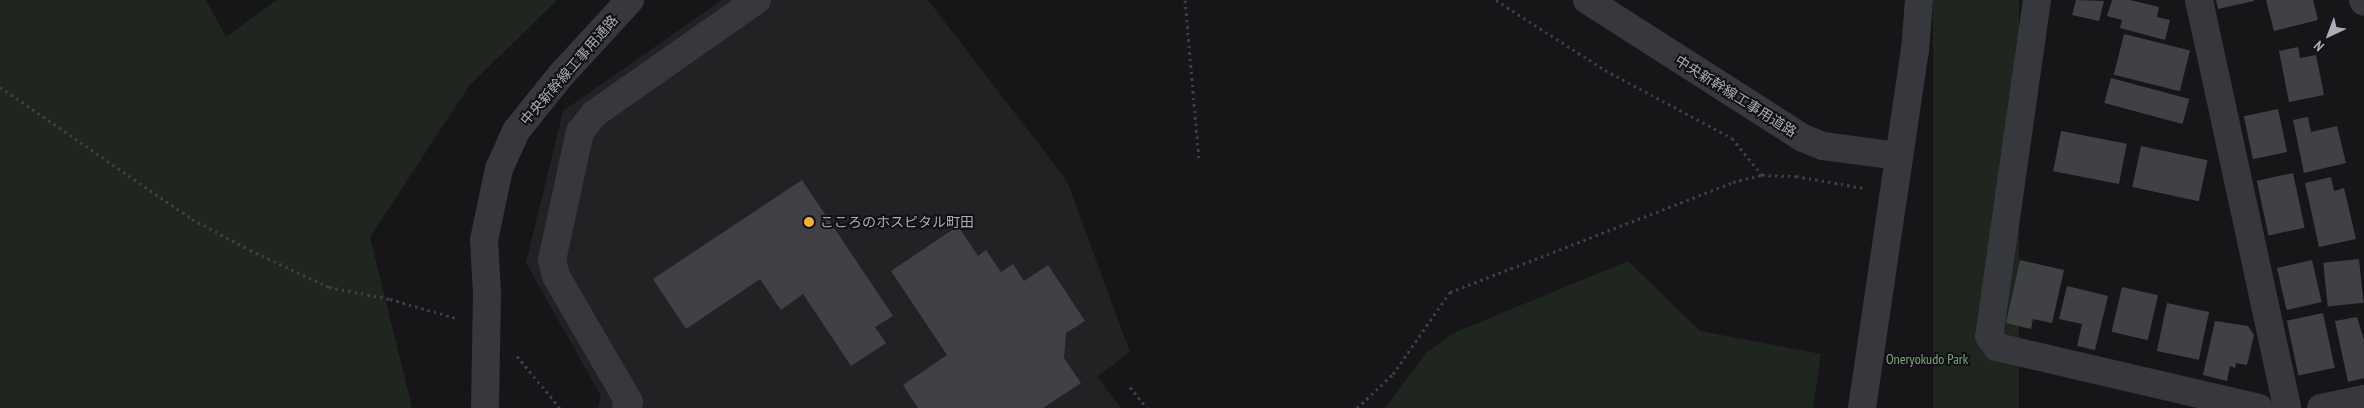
<!DOCTYPE html>
<html>
<head>
<meta charset="utf-8">
<style>
	body { margin:0 }
	#map { position:relative; width:2364px; height:408px; overflow:hidden; background:#161618; font-family:"PT Sans Narrow","Noto Sans JP",sans-serif }
	div>[style] { position:absolute }
	.built>* { inset:0; background:#222225 }
	.green>* { inset:0; background:#1e261f; transform-origin:0 0 }
	.building>* { inset:0; background:#404145; transform-origin:0 0 }
	.path>* { height:3px; margin-top:-1.5px; transform-origin:0; background:repeating-linear-gradient(90deg,#3d3f44 0 2.5px,transparent 0 6.5px) }
	.minor>* { height:28px; margin:-14px; padding:0 14px; transform-origin:14px; border-radius:14px; background:#37383d }
	.dots>* { width:14px; height:14px; translate:-50% -50%; box-sizing:border-box; border:2px solid #111113; border-radius:50% }
	span { translate:-50% -50%; white-space:nowrap; text-align:center; line-height:1.15; -webkit-text-stroke:4px #111113; paint-order:stroke }
	.street-label { font-size:14px; color:#a8adb8 }
	.poi-label { font-size:14px; color:#a8adb8 }
	.left { translate:0 -50%; text-align:left }
	.park-label { font-size:14px; color:#7fa381 }
	.north { position:absolute; left:2304px; top:10px; width:50px; height:50px; -webkit-text-stroke:4px #111113; paint-order:stroke; rotate:223deg; font-size:14px; font-weight:700; line-height:20px; text-align:center; color:#a8adb8 }
	.north::after { content:''; display:block; margin:auto; width:18px; height:22px; background:#a8adb8; clip-path:polygon(50% 0,100% 100%,50% 72%,0 100%) }
</style>
</head>
<body>
<div id="map">
	<div class="built">
		<i style="clip-path:polygon(722px 0,928px 0,1067px 181px,1130px 352px,1097px 377px,1121px 408px,598px 408px,601px 396px,526px 263px,563px 111px)"></i>
	</div>
	<div class="green">
		<i style="clip-path:polygon(0 0,206px 0,226px 37px,277px 0,557px 0,469px 86px,370px 237px,412px 408px,0 408px)"></i>
		<i style="left:1933px;top:0;width:86px;height:412px"></i>
		<i style="clip-path:polygon(1628px 261px,1700px 331px,1821px 354px,1813px 408px,1385px 408px,1427px 352px,1456px 332px)"></i>
	</div>
	<div class="building">
		<i style="clip-path:polygon(2076px 0,2104px 1px,2099px 21px,2072px 15px)"></i>
		<i style="clip-path:polygon(2112px 0,2130px 0,2159px 7px,2157px 17px,2170px 20px,2165px 40px,2120px 28px,2122px 20px,2107px 16px)"></i>
		<i style="clip-path:polygon(2216px 0,2254px 0,2254px 1px,2218px 9px)"></i>
		<i style="clip-path:polygon(2266px 0,2313px 0,2318px 20px,2274px 31px)"></i>
		<i style="left:2124px;top:34px;width:68px;height:42px;rotate:14deg"></i>
		<i style="clip-path:polygon(2298px 47px,2300px 58px,2316px 55px,2324px 95px,2289px 102px,2279px 51px)"></i>
		<i style="left:2111px;top:78px;width:81px;height:26px;rotate:15deg"></i>
		<i style="left:2278px;top:109px;width:44px;height:35px;rotate:78deg"></i>
		<i style="clip-path:polygon(2308px 117px,2311px 132px,2337px 126px,2346px 163px,2304px 173px,2293px 120px)"></i>
		<i style="left:2061px;top:131px;width:67px;height:41px;rotate:11deg"></i>
		<i style="left:2141px;top:146px;width:68px;height:42px;rotate:12deg"></i>
		<i style="left:2293px;top:173px;width:56px;height:37px;rotate:78deg"></i>
		<i style="clip-path:polygon(2331px 177px,2334px 191px,2344px 188px,2356px 239px,2319px 247px,2305px 183px)"></i>
		<i style="clip-path:polygon(802px 180px,893px 316px,875px 327px,886px 343px,851px 366px,803px 294px,781px 310px,760px 279px,686px 329px,653px 279px)"></i>
		<i style="clip-path:polygon(958px 226px,978px 256px,986px 250px,1001px 272px,1013px 264px,1024px 281px,1048px 265px,1085px 321px,1066px 333px,1064px 358px,1081px 383px,1043px 408px,918px 408px,903px 385px,947px 355px,891px 271px)"></i>
		<i style="left:2359px;top:259px;width:44px;height:36px;rotate:84deg"></i>
		<i style="clip-path:polygon(2020px 260px,2064px 270px,2052px 323px,2033px 319px,2031px 329px,2006px 323px)"></i>
		<i style="left:2312px;top:260px;width:43px;height:36px;rotate:77deg"></i>
		<i style="clip-path:polygon(2067px 286px,2108px 296px,2095px 350px,2077px 346px,2082px 324px,2059px 319px)"></i>
		<i style="left:2122px;top:287px;width:37px;height:46px;rotate:13deg"></i>
		<i style="left:2167px;top:303px;width:43px;height:49px;rotate:12deg"></i>
		<i style="left:2323px;top:313px;width:56px;height:37px;rotate:78deg"></i>
		<i style="clip-path:polygon(2357px 317px,2364px 340px,2364px 378px,2348px 382px,2335px 321px)"></i>
		<i style="clip-path:polygon(2215px 321px,2248px 326px,2254px 335px,2247px 365px,2236px 363px,2235px 368px,2230px 366px,2227px 381px,2203px 375px)"></i>
	</div>
	<div class="path">
		<i style="left:1185px;top:0;width:162px;rotate:85deg"></i>
		<i style="left:1496px;top:0;width:130px;rotate:32.7deg"></i>
		<i style="left:1605px;top:70px;width:144px;rotate:28.2deg"></i>
		<i style="left:1732px;top:138px;width:48px;rotate:51deg"></i>
		<i style="left:0;top:87px;width:233px;rotate:34.5deg"></i>
		<i style="left:192px;top:219px;width:66px;rotate:28.1deg"></i>
		<i style="left:250px;top:250px;width:87px;rotate:25.1deg"></i>
		<i style="left:329px;top:287px;width:62px;rotate:11.1deg"></i>
		<i style="left:390px;top:299px;width:69px;rotate:16.1deg"></i>
		<i style="left:517px;top:356px;width:67px;rotate:50.4deg"></i>
		<i style="left:1130px;top:387px;width:27px;rotate:51deg"></i>
		<i style="left:1357px;top:408px;width:50px;rotate:-43.4deg"></i>
		<i style="left:1393px;top:374px;width:100px;rotate:-55.2deg"></i>
		<i style="left:1450px;top:292px;width:304px;rotate:-21.2deg"></i>
		<i style="left:1733px;top:182px;width:30px;rotate:-14deg"></i>
		<i style="left:1762px;top:175px;width:34px;rotate:2deg"></i>
		<i style="left:1796px;top:176px;width:68px;rotate:10.2deg"></i>
	</div>
	<div class="minor">
		<i style="left:1587px;top:0;width:256px;rotate:32.6deg"></i>
		<i style="left:1803px;top:138px;width:22px;rotate:22deg"></i>
		<i style="left:1823px;top:146px;width:77px;rotate:7.5deg"></i>
		<i style="left:2037px;top:0;width:339px;rotate:98.1deg"></i>
		<i style="left:1989px;top:336px;width:14px;rotate:54deg"></i>
		<i style="left:1997px;top:347px;width:269px;rotate:13.1deg"></i>
		<i style="left:2199px;top:0;width:417px;rotate:77.8deg"></i>
		<i style="left:2363px;top:0;width:2px;rotate:63deg"></i>
		<i style="left:485px;top:408px;width:116px;rotate:-89deg"></i>
		<i style="left:487px;top:292px;width:52px;rotate:-93.3deg"></i>
		<i style="left:484px;top:240px;width:73px;rotate:-78.1deg"></i>
		<i style="left:499px;top:169px;width:42px;rotate:-65.9deg"></i>
		<i style="left:516px;top:131px;width:72px;rotate:-51.2deg"></i>
		<i style="left:561px;top:75px;width:102px;rotate:-47.4deg"></i>
		<i style="left:626px;top:408px;width:7px;rotate:-63deg"></i>
		<i style="left:629px;top:402px;width:146px;rotate:-120.1deg"></i>
		<i style="left:556px;top:276px;width:16px;rotate:-104deg"></i>
		<i style="left:552px;top:260px;width:131px;rotate:-77.7deg"></i>
		<i style="left:580px;top:132px;width:23px;rotate:-52deg"></i>
		<i style="left:594px;top:114px;width:199px;rotate:-35deg"></i>
		<i style="left:1862px;top:408px;width:361px;rotate:-81.6deg"></i>
		<i style="left:1915px;top:51px;width:51px;rotate:-85.5deg"></i>
		<i style="left:2321px;top:408px;width:44px;rotate:-11.8deg"></i>
	</div>
	<div class="dots">
		<i style="left:809px;top:222px;background:#f2b134"></i>
	</div>
	<div class="street-label">
		<span style="left:569px;top:70px;rotate:-49deg">中央新幹線工事用通路</span>
		<span style="left:1736px;top:96px;rotate:32deg">中央新幹線工事用道路</span>
	</div>
	<div class="poi-label">
		<span class="left" style="left:820px;top:222px">こころのホスピタル町田</span>
	</div>
	<div class="park-label">
		<span style="left:1927px;top:359px">Oneryokudo Park</span>
	</div>
	<div class="north">N</div>
</div>
</body>
</html>
